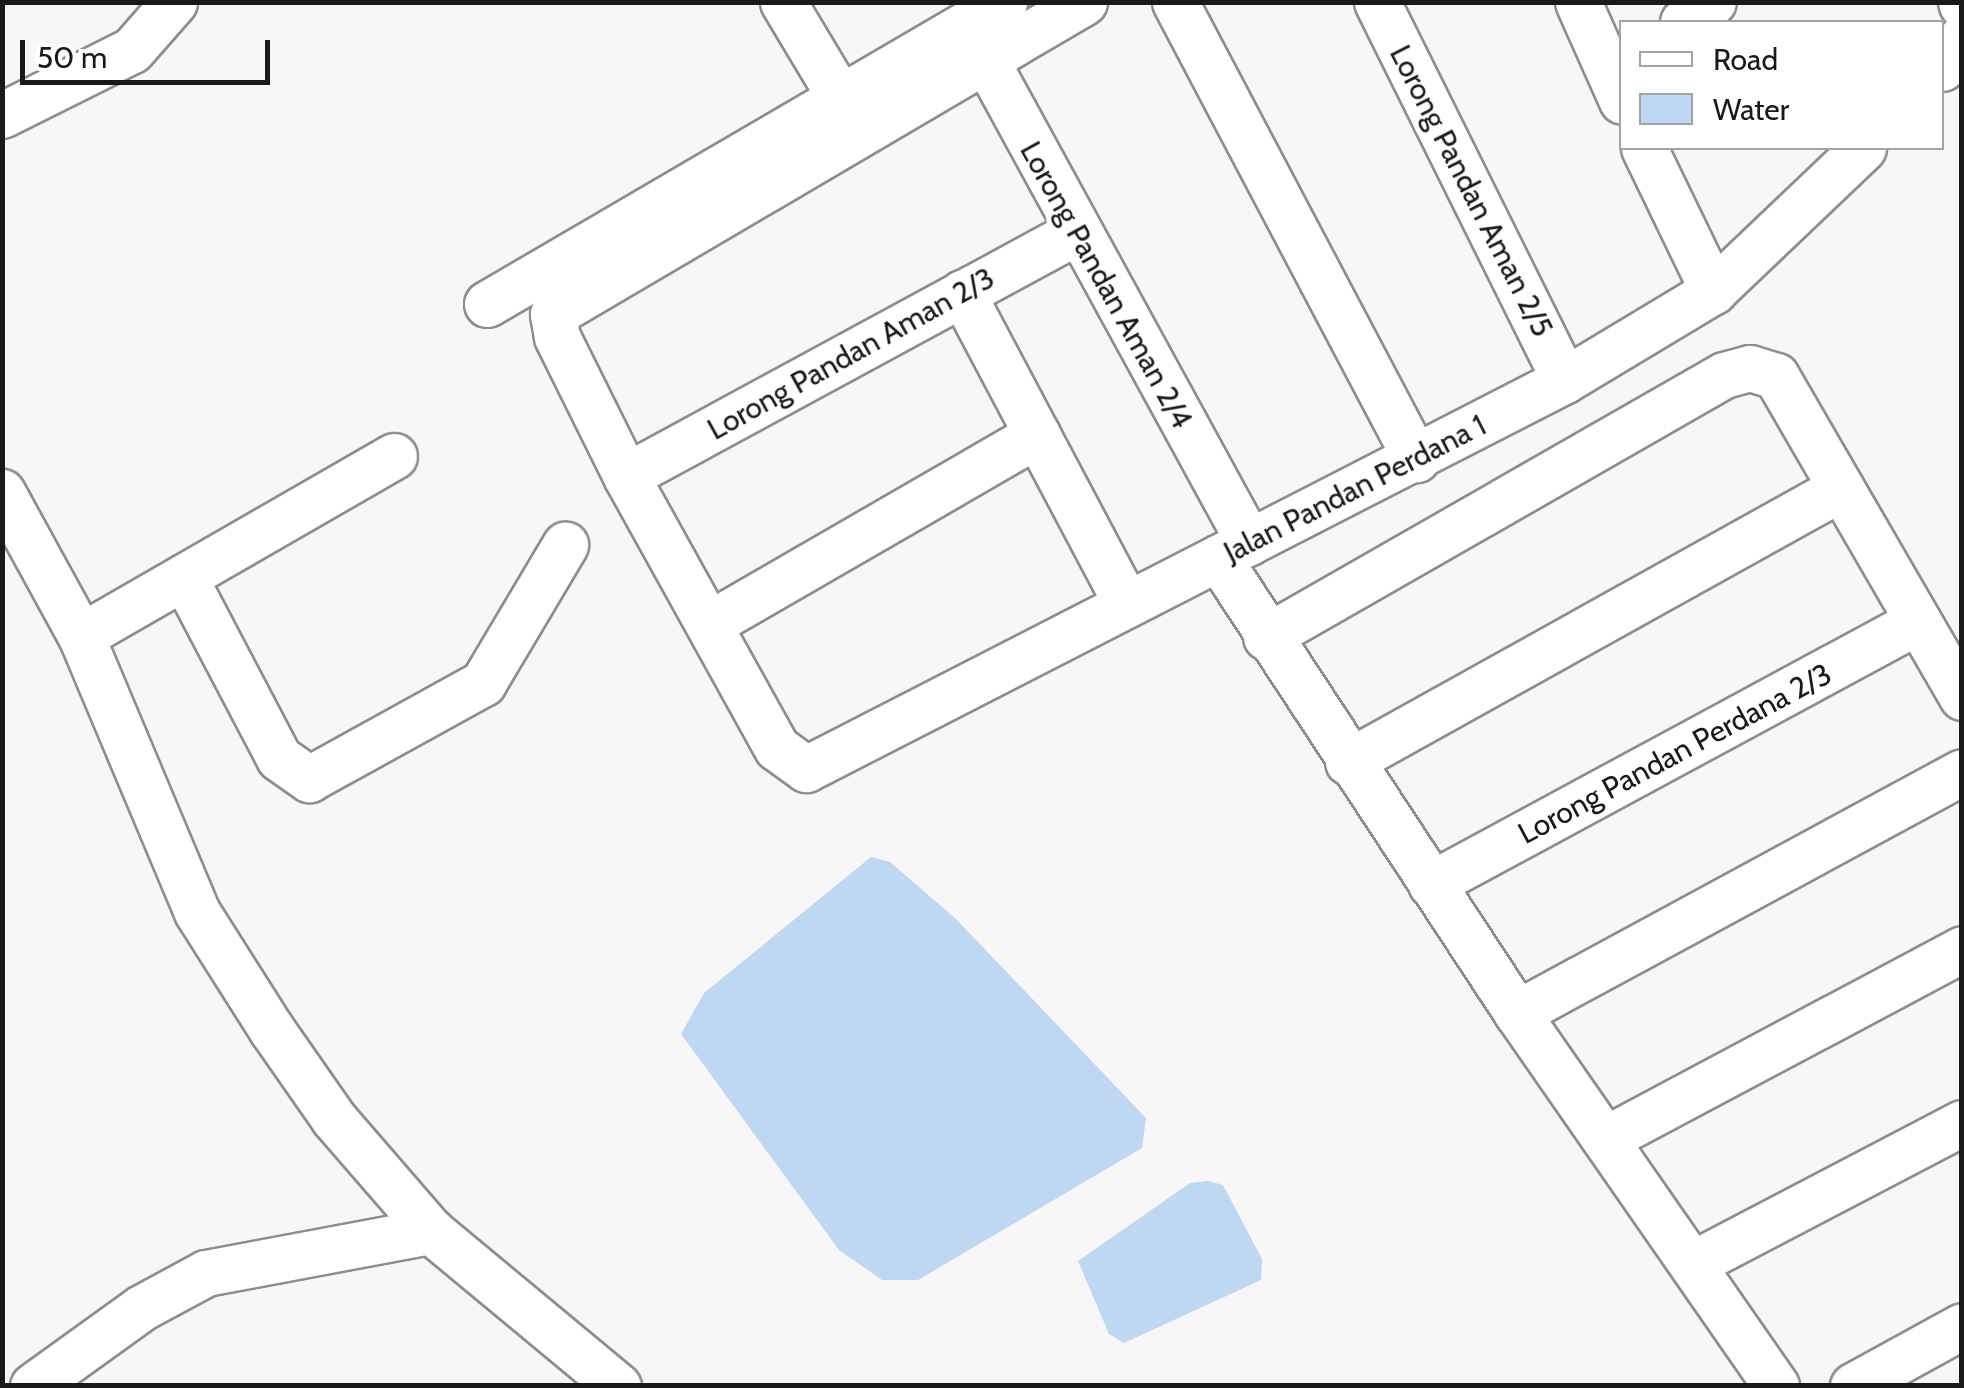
<!DOCTYPE html>
<html>
<head>
<meta charset="utf-8">
<style>
	body { margin:0 }
	#map { position:relative; width:1964px; height:1388px; overflow:hidden; background:#f9f6f9; font-family:Cabin,sans-serif }
	div>[style] { position:absolute }
	.water>* { inset:0; background:#bfd7f1 }
	.roads { filter:drop-shadow(2px 0 #8f8c8e) drop-shadow(-2px 0 #8f8c8e) drop-shadow(0 2px #8f8c8e) drop-shadow(0 -2px #8f8c8e) }
	.minor>* { height:45px; margin:-22.5px; padding:0 22.5px; transform-origin:22.5px; border-radius:22.5px; background:#fff }
	span { translate:-50% -50%; white-space:nowrap; text-align:center; line-height:1.15; -webkit-text-stroke:10px #fff; paint-order:stroke }
	.street-label { font-size:30px; color:#1a191a }
	.frame { position:absolute; inset:0; border:5px solid #1a191a; pointer-events:none }
	.legend { position:absolute; left:1619px; top:20px; width:325px; height:130px; box-sizing:border-box; background:#fff; border:2px solid #a3a3a3; margin:0; padding:12px 18px; list-style:none; font-size:30px; color:#1a191a }
	.legend li { display:flex; align-items:center; gap:20px; height:50px }
	.legend b { width:50px; border:2px solid #a3a3a3 }
	.scale { position:absolute; left:20px; top:40px; width:250px; height:45px; box-sizing:border-box; border:5px solid #1a191a; border-top:0; padding-left:12px; font-size:30px; line-height:35px; white-space:nowrap; color:#1a191a; -webkit-text-stroke:8px #fff; paint-order:stroke }
</style>
</head>
<body>
<div id="map">
	<div class="water">
		<i style="clip-path:polygon(871px 857px,890px 862px,956px 919px,1146px 1118px,1142px 1148px,918px 1280px,882px 1280px,839px 1250px,681px 1034px,704px 993px)"></i>
		<i style="clip-path:polygon(1208px 1181px,1223px 1185px,1262px 1259px,1261px 1280px,1124px 1343px,1109px 1334px,1078px 1261px,1190px 1183px)"></i>
	</div>
	<div class="roads">
		<div class="minor">
			<i style="left:783px;top:2px;width:107px;rotate:59.1deg"></i>
			<i style="left:1084px;top:2px;width:616px;rotate:149.56deg"></i>
			<i style="left:553px;top:314px;width:23px;rotate:80deg"></i>
			<i style="left:557px;top:337px;width:155px;rotate:63.6deg"></i>
			<i style="left:626px;top:476px;width:311px;rotate:61deg"></i>
			<i style="left:777px;top:748px;width:36px;rotate:36deg"></i>
			<i style="left:806px;top:769px;width:853px;rotate:-27.14deg"></i>
			<i style="left:1565px;top:380px;width:173px;rotate:-31deg"></i>
			<i style="left:1713px;top:291px;width:207px;rotate:-43.6deg"></i>
			<i style="left:1175px;top:2px;width:517px;rotate:62.19deg"></i>
			<i style="left:1377px;top:2px;width:422px;rotate:63.6deg"></i>
			<i style="left:1578px;top:2px;width:108px;rotate:66deg"></i>
			<i style="left:1961px;top:2px;width:3px;rotate:72deg"></i>
			<i style="left:1683px;top:22px;width:36px;rotate:-34deg"></i>
			<i style="left:972px;top:35px;width:578px;rotate:61.35deg"></i>
			<i style="left:1942px;top:68px;width:37px;rotate:-57deg"></i>
			<i style="left:2px;top:115px;width:145px;rotate:-26.6deg"></i>
			<i style="left:132px;top:50px;width:64px;rotate:-48.8deg"></i>
			<i style="left:1644px;top:148px;width:159px;rotate:64.2deg"></i>
			<i style="left:962px;top:293px;width:351px;rotate:62.1deg"></i>
			<i style="left:487px;top:304px;width:599px;rotate:-30.29deg"></i>
			<i style="left:626px;top:476px;width:512px;rotate:-28.47deg"></i>
			<i style="left:2px;top:492px;width:164px;rotate:61.3deg"></i>
			<i style="left:81px;top:636px;width:299px;rotate:67.2deg"></i>
			<i style="left:197px;top:912px;width:140px;rotate:57.6deg"></i>
			<i style="left:272px;top:1030px;width:108px;rotate:55.1deg"></i>
			<i style="left:334px;top:1119px;width:148px;rotate:49.1deg"></i>
			<i style="left:431px;top:1231px;width:243px;rotate:39.7deg"></i>
			<i style="left:1218px;top:558px;width:544px;rotate:56.69deg"></i>
			<i style="left:1517px;top:1013px;width:454px;rotate:55.2deg"></i>
			<i style="left:184px;top:577px;width:204px;rotate:62.3deg"></i>
			<i style="left:279px;top:758px;width:37px;rotate:35deg"></i>
			<i style="left:309px;top:779px;width:199px;rotate:-28.9deg"></i>
			<i style="left:483px;top:683px;width:161px;rotate:-59.3deg"></i>
			<i style="left:709px;top:624px;width:379px;rotate:-30deg"></i>
			<i style="left:81px;top:636px;width:361px;rotate:-29.9deg"></i>
			<i style="left:1266px;top:637px;width:528px;rotate:-29.77deg"></i>
			<i style="left:1724px;top:375px;width:27px;rotate:-15deg"></i>
			<i style="left:1750px;top:368px;width:27px;rotate:17deg"></i>
			<i style="left:1776px;top:376px;width:371px;rotate:59.9deg"></i>
			<i style="left:1348px;top:762px;width:564px;rotate:-29.06deg"></i>
			<i style="left:1431px;top:884px;width:553px;rotate:-28.37deg"></i>
			<i style="left:1517px;top:1013px;width:506px;rotate:-28.44deg"></i>
			<i style="left:1609px;top:1137px;width:400px;rotate:-28deg"></i>
			<i style="left:1694px;top:1263px;width:302px;rotate:-27.6deg"></i>
			<i style="left:33px;top:1386px;width:133px;rotate:-35.8deg"></i>
			<i style="left:141px;top:1308px;width:74px;rotate:-28.3deg"></i>
			<i style="left:206px;top:1273px;width:229px;rotate:-10.6deg"></i>
			<i style="left:1853px;top:1386px;width:124px;rotate:-28.8deg"></i>
		</div>
	</div>
	<div class="street-label">
		<span style="left:1471px;top:191px;rotate:63deg">Lorong Pandan Aman 2/5</span>
		<span style="left:1106px;top:285px;rotate:61deg">Lorong Pandan Aman 2/4</span>
		<span style="left:851px;top:354px;rotate:-29deg">Lorong Pandan Aman 2/3</span>
		<span style="left:1355px;top:489px;rotate:-27deg">Jalan Pandan Perdana 1</span>
		<span style="left:1675px;top:754px;rotate:-28deg">Lorong Pandan Perdana 2/3</span>
	</div>
	<div class="frame"></div>
	<ul class="legend">
	<li><b style="height:12px;background:#fff"></b>Road</li>
	<li><b style="height:28px;background:#bfd7f1"></b>Water</li>
	</ul>
	<div class="scale">50 m</div>
</div>
</body>
</html>
